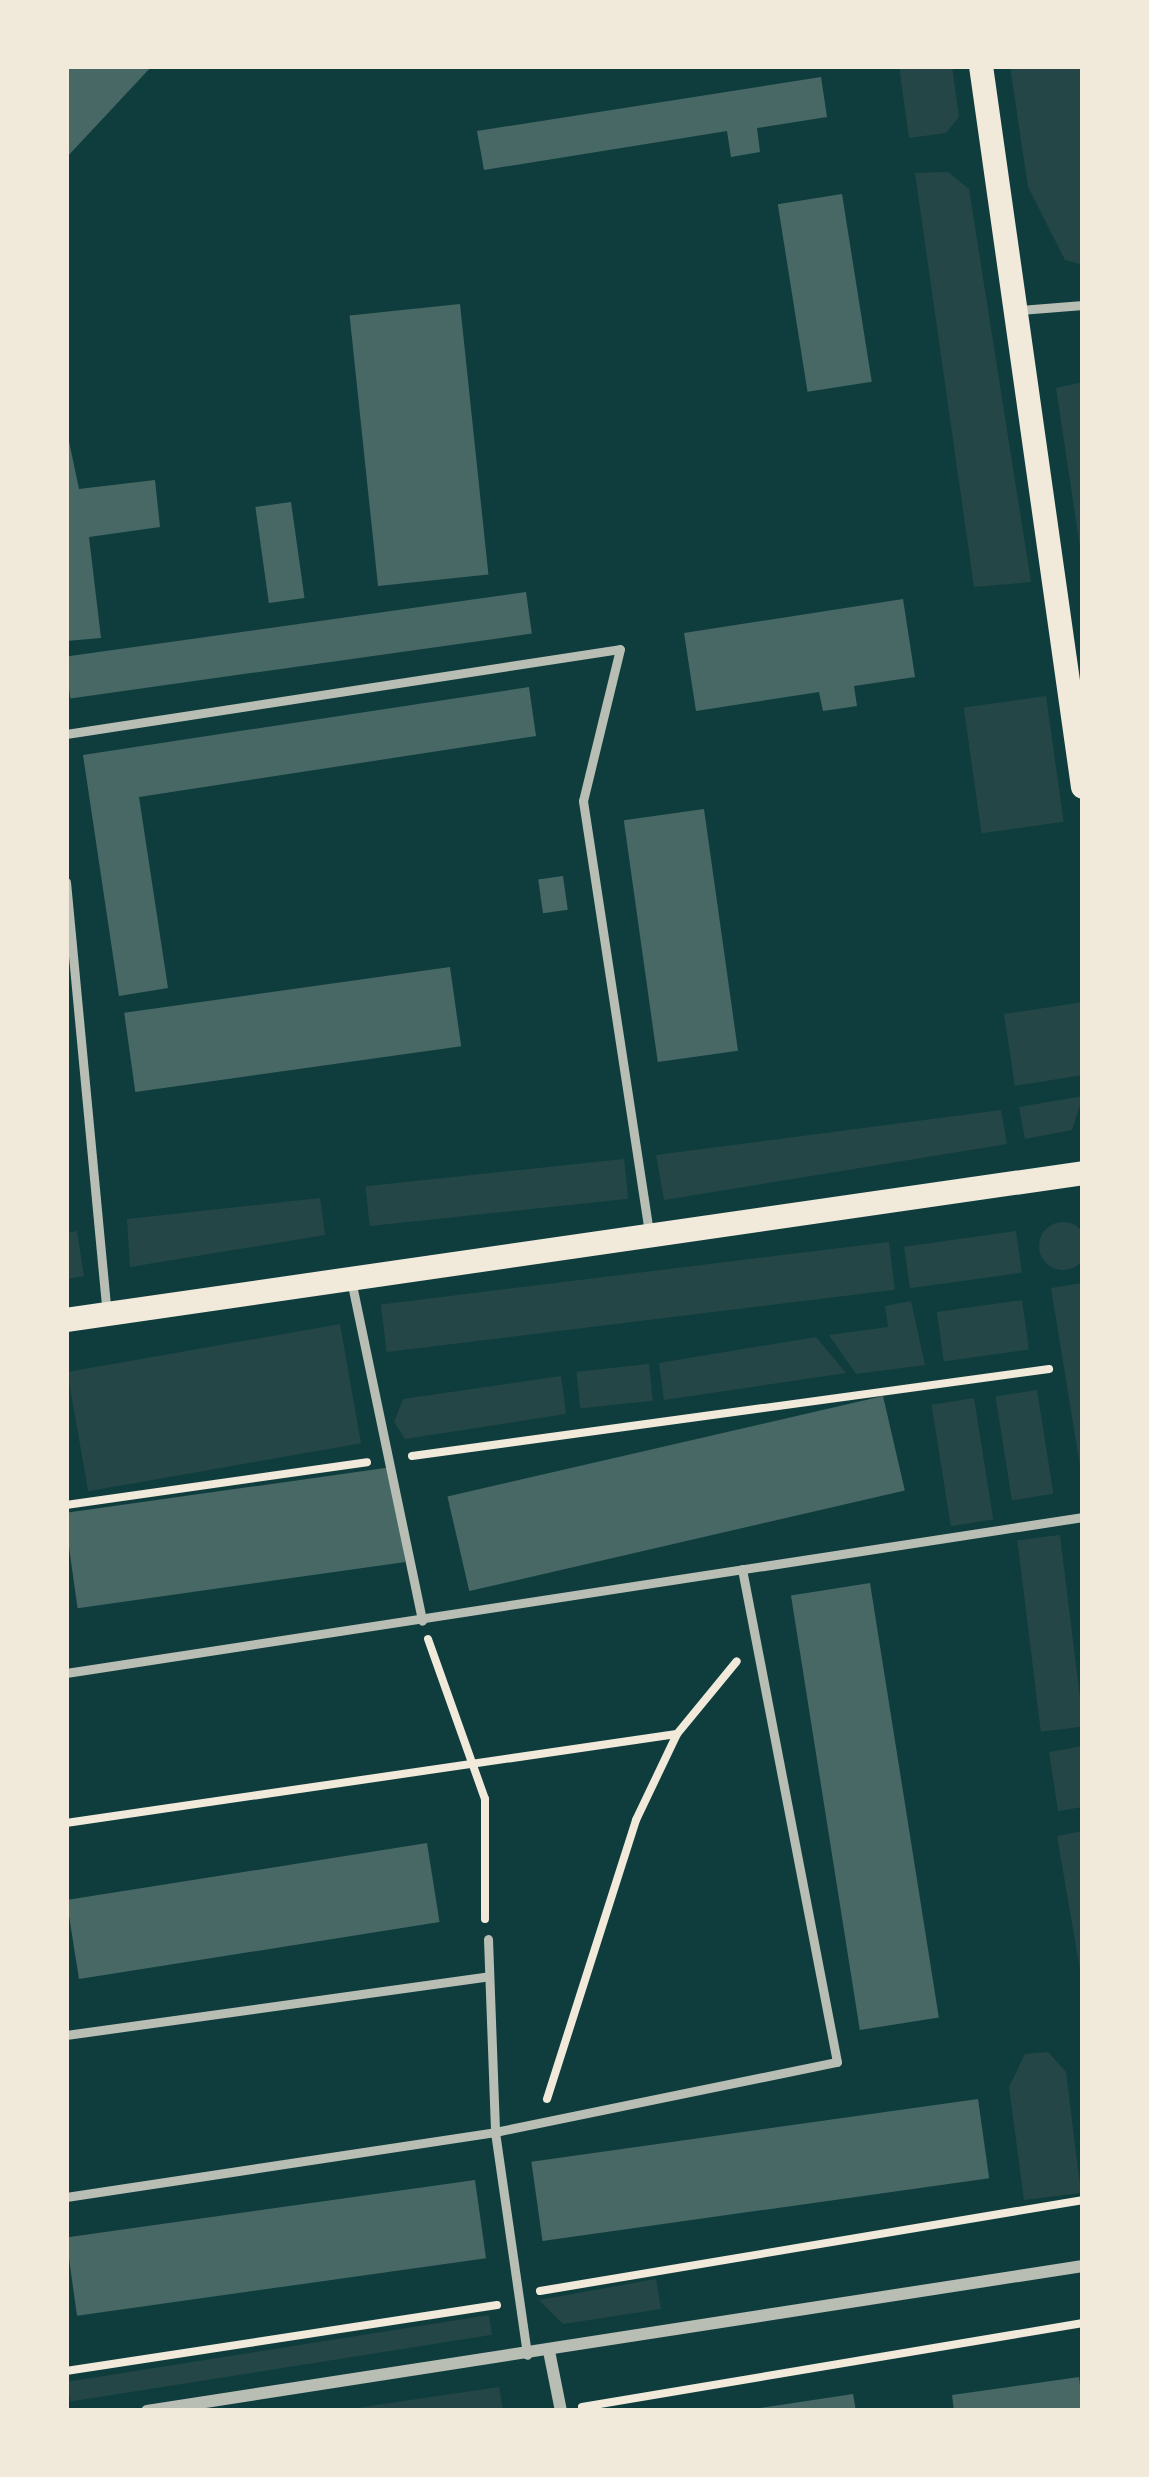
<!DOCTYPE html>
<html>
<head>
<meta charset="utf-8">
<style>
	body { margin:0 }
	#map { position:relative; width:1149px; height:2477px; overflow:hidden; background:#0f3d3e; font-family:Montserrat,sans-serif }
	div>[style] { position:absolute }
	.green>* { inset:0; background:#244646; transform-origin:0 0 }
	.round { border-radius:50% }
	.building>* { inset:0; background:#486865; transform-origin:0 0 }
	.path>* { height:8px; margin:-4px; padding:0 4px; transform-origin:4px; border-radius:4px; background:#f1e9da }
	.service>* { height:9px; margin:-4.5px; padding:0 4.5px; transform-origin:4.5px; border-radius:4.5px; background:#b8beb3 }
	.minor>* { height:12px; margin:-6px; padding:0 6px; transform-origin:6px; border-radius:6px; background:#b8beb3 }
	.secondary>* { height:24px; margin:-12px; padding:0 12px; transform-origin:12px; border-radius:12px; background:#f1e9da }
	span { translate:-50% -50%; white-space:nowrap; text-align:center; line-height:1.15; -webkit-text-stroke:12px #f1e9da; paint-order:stroke }
	.frame { position:absolute; inset:0; border:69px solid #f1e9da; pointer-events:none }
</style>
</head>
<body>
<div id="map">
	<div class="green">
		<i style="clip-path:polygon(899px 66px,952px 66px,959px 117px,946px 133px,909px 138px)"></i>
		<i style="clip-path:polygon(1010px 66px,1083px 66px,1083px 265px,1065px 260px,1028px 187px)"></i>
		<i style="clip-path:polygon(948px 172px,969px 189px,1031px 582px,974px 587px,915px 173px)"></i>
		<i style="clip-path:polygon(1083px 382px,1083px 567px,1056px 388px)"></i>
		<i style="left:1046px;top:696px;width:127px;height:83px;rotate:82deg"></i>
		<i style="clip-path:polygon(1083px 1002px,1083px 1075px,1015px 1086px,1004px 1014px)"></i>
		<i style="clip-path:polygon(1083px 1096px,1072px 1130px,1025px 1139px,1019px 1107px)"></i>
		<i style="clip-path:polygon(1001px 1110px,1007px 1144px,664px 1200px,656px 1155px)"></i>
		<i style="left:624px;top:1159px;width:40px;height:260px;rotate:84deg"></i>
		<i style="clip-path:polygon(320px 1198px,325px 1235px,130px 1267px,127px 1219px)"></i>
		<i class="round" style="left:1039px;top:1222px;width:48px;height:48px"></i>
		<i style="clip-path:polygon(77px 1231px,84px 1276px,66px 1279px,66px 1233px)"></i>
		<i style="left:1016px;top:1231px;width:42px;height:113px;rotate:82deg"></i>
		<i style="left:889px;top:1242px;width:48px;height:512px;rotate:83deg"></i>
		<i style="clip-path:polygon(1083px 1283px,1083px 1484px,1051px 1288px)"></i>
		<i style="left:1022px;top:1300px;width:50px;height:86px;rotate:82deg"></i>
		<i style="clip-path:polygon(911px 1301px,925px 1365px,856px 1374px,829px 1335px,888px 1327px,885px 1306px)"></i>
		<i style="left:340px;top:1324px;width:121px;height:277px;rotate:80deg"></i>
		<i style="clip-path:polygon(816px 1337px,846px 1373px,664px 1400px,659px 1363px)"></i>
		<i style="left:649px;top:1364px;width:37px;height:73px;rotate:84deg"></i>
		<i style="clip-path:polygon(561px 1376px,566px 1414px,405px 1439px,394px 1422px,403px 1399px)"></i>
		<i style="left:1037px;top:1390px;width:105px;height:42px;rotate:81deg"></i>
		<i style="left:974px;top:1398px;width:123px;height:43px;rotate:81deg"></i>
		<i style="left:1060px;top:1535px;width:193px;height:43px;rotate:83deg"></i>
		<i style="clip-path:polygon(1083px 1746px,1083px 1807px,1058px 1811px,1049px 1752px)"></i>
		<i style="clip-path:polygon(1083px 1831px,1083px 1987px,1057px 1836px)"></i>
		<i style="clip-path:polygon(1048px 2052px,1066px 2072px,1081px 2193px,1024px 2200px,1009px 2087px,1025px 2054px)"></i>
		<i style="clip-path:polygon(656px 2279px,661px 2309px,563px 2324px,539px 2300px)"></i>
		<i style="left:489px;top:2315px;width:20px;height:427px;rotate:81deg"></i>
		<i style="clip-path:polygon(499px 2387px,503px 2411px,336px 2411px)"></i>
	</div>
	<div class="building">
		<i style="clip-path:polygon(66px 66px,152px 66px,66px 158px)"></i>
		<i style="clip-path:polygon(821px 77px,827px 117px,757px 128px,760px 152px,731px 157px,727px 131px,484px 170px,477px 131px)"></i>
		<i style="left:842px;top:194px;width:190px;height:65px;rotate:81deg"></i>
		<i style="left:460px;top:304px;width:272px;height:111px;rotate:84deg"></i>
		<i style="clip-path:polygon(66px 427px,79px 489px,155px 480px,160px 527px,89px 537px,101px 638px,66px 641px)"></i>
		<i style="left:291px;top:502px;width:97px;height:36px;rotate:82deg"></i>
		<i style="left:526px;top:592px;width:42px;height:466px;rotate:82deg"></i>
		<i style="clip-path:polygon(903px 599px,915px 677px,854px 686px,857px 706px,823px 711px,819px 692px,696px 711px,684px 633px)"></i>
		<i style="clip-path:polygon(529px 687px,536px 736px,139px 797px,168px 988px,119px 996px,83px 755px)"></i>
		<i style="left:704px;top:809px;width:244px;height:81px;rotate:82deg"></i>
		<i style="left:563px;top:876px;width:34px;height:25px;rotate:82deg"></i>
		<i style="left:450px;top:967px;width:80px;height:329px;rotate:82deg"></i>
		<i style="left:883px;top:1396px;width:97px;height:447px;rotate:77deg"></i>
		<i style="left:392px;top:1467px;width:96px;height:331px;rotate:82deg"></i>
		<i style="left:870px;top:1583px;width:440px;height:80px;rotate:81deg"></i>
		<i style="left:427px;top:1843px;width:80px;height:365px;rotate:81deg"></i>
		<i style="left:978px;top:2099px;width:80px;height:451px;rotate:82deg"></i>
		<i style="left:475px;top:2180px;width:79px;height:413px;rotate:82deg"></i>
		<i style="clip-path:polygon(1079px 2377px,1083px 2411px,954px 2411px,952px 2395px)"></i>
		<i style="clip-path:polygon(853px 2394px,856px 2411px,760px 2411px,760px 2408px)"></i>
	</div>
	<div class="path">
		<i style="left:412px;top:1456px;width:643px;rotate:-7.78deg"></i>
		<i style="left:66px;top:1505px;width:304px;rotate:-8.1deg"></i>
		<i style="left:428px;top:1639px;width:170px;rotate:70.4deg"></i>
		<i style="left:485px;top:1799px;width:120px;rotate:90deg"></i>
		<i style="left:66px;top:1823px;width:617px;rotate:-8.29deg"></i>
		<i style="left:547px;top:2099px;width:293px;rotate:-72.3deg"></i>
		<i style="left:636px;top:1820px;width:95px;rotate:-64.5deg"></i>
		<i style="left:677px;top:1734px;width:94px;rotate:-50.6deg"></i>
		<i style="left:540px;top:2291px;width:551px;rotate:-9.51deg"></i>
		<i style="left:66px;top:2371px;width:436px;rotate:-8.7deg"></i>
		<i style="left:582px;top:2407px;width:508px;rotate:-9.52deg"></i>
	</div>
	<div class="service">
		<i style="left:1020px;top:310px;width:63px;rotate:-4.5deg"></i>
		<i style="left:66px;top:734px;width:560px;rotate:-8.72deg"></i>
		<i style="left:620px;top:649px;width:156px;rotate:103.7deg"></i>
		<i style="left:583px;top:801px;width:435px;rotate:81.3deg"></i>
		<i style="left:66px;top:882px;width:434px;rotate:84.6deg"></i>
		<i style="left:351px;top:1280px;width:348px;rotate:78.2deg"></i>
		<i style="left:66px;top:1673px;width:1029px;rotate:-8.72deg"></i>
		<i style="left:488px;top:1939px;width:193px;rotate:87.9deg"></i>
		<i style="left:495px;top:2132px;width:225px;rotate:81.8deg"></i>
		<i style="left:66px;top:2035px;width:427px;rotate:-7.9deg"></i>
		<i style="left:66px;top:2197px;width:434px;rotate:-8.6deg"></i>
		<i style="left:495px;top:2132px;width:349px;rotate:-11.6deg"></i>
		<i style="left:837px;top:2062px;width:502px;rotate:-100.91deg"></i>
	</div>
	<div class="minor">
		<i style="left:549px;top:2351px;width:61px;rotate:78.7deg"></i>
		<i style="left:147px;top:2411px;width:947px;rotate:-8.81deg"></i>
	</div>
	<div class="secondary">
		<i style="left:981px;top:66px;width:728px;rotate:81.95deg"></i>
		<i style="left:66px;top:1320px;width:1028px;rotate:-8.22deg"></i>
	</div>
	<div class="frame"></div>
</div>
</body>
</html>
